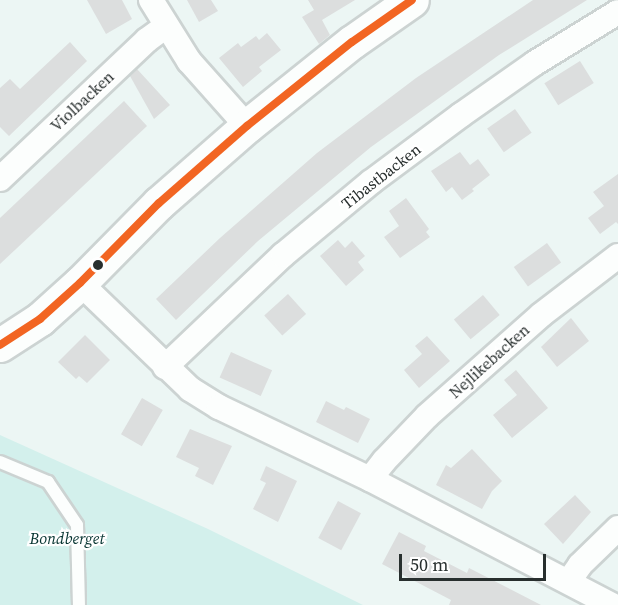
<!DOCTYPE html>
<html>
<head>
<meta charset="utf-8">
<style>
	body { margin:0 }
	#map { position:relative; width:618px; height:605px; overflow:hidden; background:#ecf6f4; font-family:"Source Serif 4",serif }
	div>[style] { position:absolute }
	.green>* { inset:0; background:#d3f0ec }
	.building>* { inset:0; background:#dcdede; transform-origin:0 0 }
	.roads { filter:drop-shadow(2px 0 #ccd3d2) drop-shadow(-2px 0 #ccd3d2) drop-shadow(0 2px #ccd3d2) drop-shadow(0 -2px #ccd3d2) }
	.lane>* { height:12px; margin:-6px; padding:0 6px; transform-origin:6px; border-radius:6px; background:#fcfefd }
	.street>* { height:24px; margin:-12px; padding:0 12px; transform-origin:12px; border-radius:12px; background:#fcfefd }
	.secondary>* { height:33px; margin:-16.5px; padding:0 16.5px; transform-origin:16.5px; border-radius:16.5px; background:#fcfefd }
	.bus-1>* { height:8px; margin:-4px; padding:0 4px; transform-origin:4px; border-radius:4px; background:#f26522 }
	.dots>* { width:16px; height:16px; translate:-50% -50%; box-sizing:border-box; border:3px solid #fff; border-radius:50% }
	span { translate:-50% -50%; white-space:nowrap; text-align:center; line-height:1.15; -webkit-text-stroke:4.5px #fff; paint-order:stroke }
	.street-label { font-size:16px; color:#282f2e }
	.park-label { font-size:16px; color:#053330; font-style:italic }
	.scale { position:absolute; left:399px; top:554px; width:147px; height:27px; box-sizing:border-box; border:3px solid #282f2e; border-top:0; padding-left:8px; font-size:18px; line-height:21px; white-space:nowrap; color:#282f2e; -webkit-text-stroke:4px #fff; paint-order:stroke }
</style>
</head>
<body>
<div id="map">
	<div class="green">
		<i style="clip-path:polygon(0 435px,208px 529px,363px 605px,0 605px)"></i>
	</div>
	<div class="building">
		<i style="clip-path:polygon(87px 0,122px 0,132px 19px,106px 34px)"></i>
		<i style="clip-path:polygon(187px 0,211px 0,218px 11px,199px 22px)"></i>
		<i style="clip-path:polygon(308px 0,355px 0,322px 20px,330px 35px,319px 44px,302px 17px,314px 10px)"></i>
		<i style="clip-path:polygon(533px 0,587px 0,499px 55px,371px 147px,258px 241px,176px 320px,156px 299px,220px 238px,317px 153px,416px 78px)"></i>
		<i style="clip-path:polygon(267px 33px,281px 50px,259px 67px,262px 71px,243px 87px,219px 58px,238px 43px,241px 47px,256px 36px,259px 40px)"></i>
		<i style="clip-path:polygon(70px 42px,87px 61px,9px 136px,0 127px,0 88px,10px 79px,20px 89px)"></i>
		<i style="left:580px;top:61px;width:26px;height:42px;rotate:58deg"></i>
		<i style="clip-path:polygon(137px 69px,170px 105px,154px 119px,130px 76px)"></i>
		<i style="clip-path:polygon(124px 101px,147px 126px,0 264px,0 218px)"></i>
		<i style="left:515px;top:109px;width:29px;height:34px;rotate:55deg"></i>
		<i style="clip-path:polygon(460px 152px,470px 165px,478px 159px,490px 175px,472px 189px,474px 191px,462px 200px,452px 187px,446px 192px,431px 171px)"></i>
		<i style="clip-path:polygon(618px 174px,618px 224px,616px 222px,600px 234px,588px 218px,604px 206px,593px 192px)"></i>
		<i style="clip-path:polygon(406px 198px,429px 229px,426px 232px,430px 237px,400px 258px,384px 237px,399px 226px,389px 211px)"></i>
		<i style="clip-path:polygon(338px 240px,345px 248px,352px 241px,365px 256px,358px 262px,364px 270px,346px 286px,320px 256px)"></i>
		<i style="left:547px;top:243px;width:24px;height:41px;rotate:54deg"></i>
		<i style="left:288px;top:294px;width:27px;height:32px;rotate:48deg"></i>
		<i style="left:483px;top:295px;width:26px;height:38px;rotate:50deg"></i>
		<i style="clip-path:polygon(571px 318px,589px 341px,557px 367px,541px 347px)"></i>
		<i style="clip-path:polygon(85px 335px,110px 360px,87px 383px,79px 376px,76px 379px,58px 362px)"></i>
		<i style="clip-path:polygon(427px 336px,450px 361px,419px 388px,404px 370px,422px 354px,415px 346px)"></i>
		<i style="left:231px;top:352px;width:45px;height:28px;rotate:24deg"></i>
		<i style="clip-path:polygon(516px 370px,548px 408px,512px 438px,493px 415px,517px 395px,504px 380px)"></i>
		<i style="left:142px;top:398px;width:24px;height:42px;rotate:30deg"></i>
		<i style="clip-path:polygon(326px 401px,344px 410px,346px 407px,370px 419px,358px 443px,316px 422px)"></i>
		<i style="clip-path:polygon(190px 429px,232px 446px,213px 485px,195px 476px,199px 468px,176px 457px)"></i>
		<i style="clip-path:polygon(472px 449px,502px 481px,492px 491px,482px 509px,436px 485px,446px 465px,451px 468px)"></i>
		<i style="clip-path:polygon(266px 466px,297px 481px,278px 522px,253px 509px,266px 483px,260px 480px)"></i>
		<i style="clip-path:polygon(575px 495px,591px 512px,563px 544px,544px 524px)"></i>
		<i style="left:338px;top:501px;width:26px;height:42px;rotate:28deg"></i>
		<i style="clip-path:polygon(399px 532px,426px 546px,424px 551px,467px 573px,469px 568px,541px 605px,449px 605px,451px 600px,382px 564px)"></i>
	</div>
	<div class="roads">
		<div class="lane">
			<i style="left:0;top:462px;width:52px;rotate:22.6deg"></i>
			<i style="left:48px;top:482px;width:52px;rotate:56deg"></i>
			<i style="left:77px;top:525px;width:80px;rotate:88.6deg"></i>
		</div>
		<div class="street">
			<i style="left:151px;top:0;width:72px;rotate:58.1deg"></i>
			<i style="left:189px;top:61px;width:87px;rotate:48.3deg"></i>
			<i style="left:0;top:179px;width:202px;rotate:-43.4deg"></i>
			<i style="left:147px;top:40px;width:24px;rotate:-36deg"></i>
			<i style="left:80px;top:283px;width:153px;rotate:43.9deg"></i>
			<i style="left:190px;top:389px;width:34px;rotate:32deg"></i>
			<i style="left:219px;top:407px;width:167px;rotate:25.5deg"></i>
			<i style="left:370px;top:479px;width:273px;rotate:27.5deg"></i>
			<i style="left:165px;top:367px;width:163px;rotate:-43.5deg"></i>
			<i style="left:283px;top:255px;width:114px;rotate:-39.7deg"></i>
			<i style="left:371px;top:182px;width:112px;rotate:-36.7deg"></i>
			<i style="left:461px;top:115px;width:90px;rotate:-35.1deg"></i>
			<i style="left:535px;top:63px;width:97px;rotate:-31.6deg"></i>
			<i style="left:370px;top:479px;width:23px;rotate:-52deg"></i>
			<i style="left:384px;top:461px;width:62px;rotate:-46.3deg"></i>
			<i style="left:427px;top:416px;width:152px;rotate:-41.5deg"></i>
			<i style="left:541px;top:315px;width:97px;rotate:-37.5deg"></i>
			<i style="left:569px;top:581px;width:19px;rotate:-55deg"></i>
			<i style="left:580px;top:565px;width:53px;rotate:-44.2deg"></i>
		</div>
		<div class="secondary">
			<i style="left:0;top:345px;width:48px;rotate:-33deg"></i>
			<i style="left:40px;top:319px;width:54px;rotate:-42deg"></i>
			<i style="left:80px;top:283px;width:112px;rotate:-45.4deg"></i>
			<i style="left:159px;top:203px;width:117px;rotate:-41.2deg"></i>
			<i style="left:247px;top:126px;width:134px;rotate:-38.7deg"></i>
			<i style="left:352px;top:42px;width:73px;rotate:-35deg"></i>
		</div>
	</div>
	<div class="bus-1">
		<i style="left:0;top:345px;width:48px;rotate:-33deg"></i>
		<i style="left:40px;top:319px;width:54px;rotate:-42deg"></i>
		<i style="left:80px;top:283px;width:112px;rotate:-45.4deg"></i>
		<i style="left:159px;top:203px;width:117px;rotate:-41.2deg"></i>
		<i style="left:247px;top:126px;width:134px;rotate:-38.7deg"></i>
		<i style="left:352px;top:42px;width:73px;rotate:-35deg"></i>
	</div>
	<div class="dots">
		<i style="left:98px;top:265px;background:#282f2e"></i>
	</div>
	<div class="street-label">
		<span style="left:82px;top:101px;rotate:-43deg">Violbacken</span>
		<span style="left:381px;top:176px;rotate:-38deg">Tibastbacken</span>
		<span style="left:489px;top:361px;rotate:-42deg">Nejlikebacken</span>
	</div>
	<div class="park-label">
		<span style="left:67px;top:538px">Bondberget</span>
	</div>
	<div class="scale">50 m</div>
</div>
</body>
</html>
